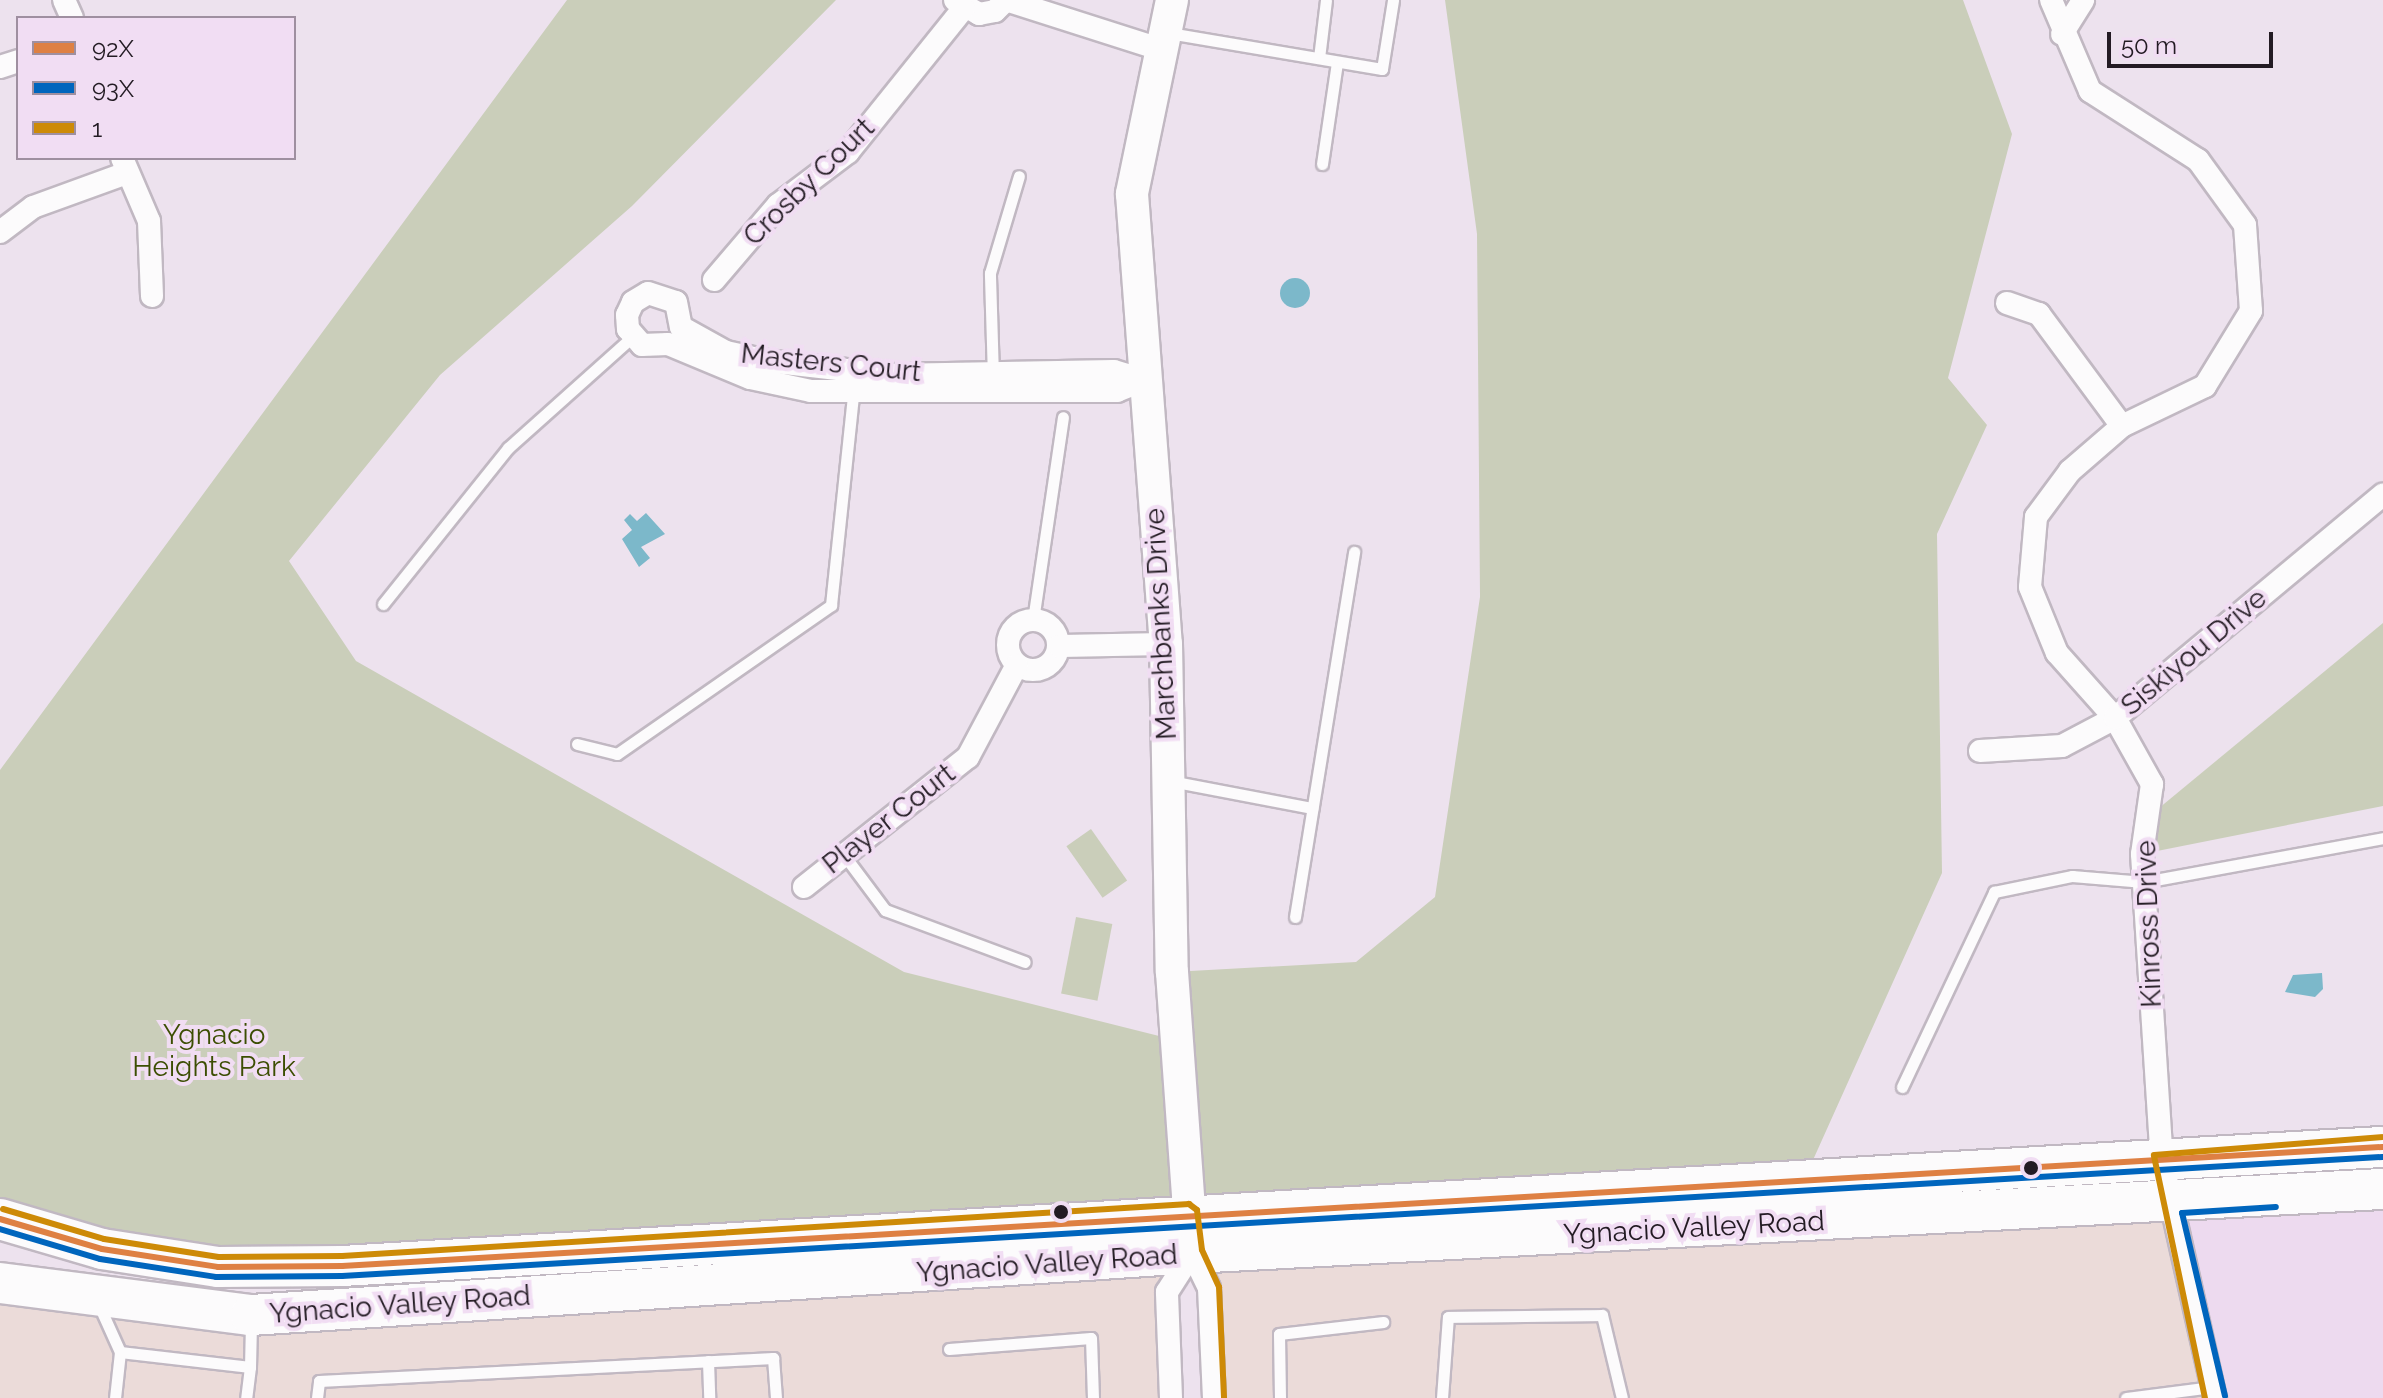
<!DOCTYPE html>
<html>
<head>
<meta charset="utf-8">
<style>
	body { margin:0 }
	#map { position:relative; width:2383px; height:1398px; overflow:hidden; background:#ede2ee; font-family:Raleway,sans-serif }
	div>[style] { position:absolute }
	.commercial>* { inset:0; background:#ebdbd9 }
	.built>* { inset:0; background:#eddaef }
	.green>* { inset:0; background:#caceba; transform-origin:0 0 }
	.water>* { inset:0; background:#7cb8ca }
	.round { border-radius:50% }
	.roads { filter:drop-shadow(2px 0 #c1b8c2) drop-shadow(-2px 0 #c1b8c2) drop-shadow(0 2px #c1b8c2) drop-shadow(0 -2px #c1b8c2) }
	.lane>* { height:11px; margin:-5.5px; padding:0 5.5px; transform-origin:5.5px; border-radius:5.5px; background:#fcfbfc }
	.street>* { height:22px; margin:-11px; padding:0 11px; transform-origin:11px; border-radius:11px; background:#fcfbfc }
	.street>.ring { margin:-11px; padding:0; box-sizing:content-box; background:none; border:22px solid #fcfbfc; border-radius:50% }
	.secondary>* { height:32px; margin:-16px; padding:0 16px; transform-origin:16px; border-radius:16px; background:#fcfbfc }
	.highway>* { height:40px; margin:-20px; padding:0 20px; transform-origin:20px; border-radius:20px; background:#fcfbfc }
	.bus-1>* { height:6px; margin:-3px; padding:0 3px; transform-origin:3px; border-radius:3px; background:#de8043 }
	.bus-2>* { height:6px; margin:-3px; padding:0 3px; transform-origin:3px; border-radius:3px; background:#0065bd }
	.bus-3>* { height:6px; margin:-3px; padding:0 3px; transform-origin:3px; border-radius:3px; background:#cd8a07 }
	.dots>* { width:22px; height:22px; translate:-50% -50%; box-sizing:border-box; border:4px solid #f1ddf3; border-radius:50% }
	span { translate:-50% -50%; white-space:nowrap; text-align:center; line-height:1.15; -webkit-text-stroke:8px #f1ddf3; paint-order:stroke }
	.street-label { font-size:28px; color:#231b23 }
	.park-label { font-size:28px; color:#3c4e03 }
	.legend { position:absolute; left:16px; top:16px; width:280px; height:144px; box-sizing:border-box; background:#f1ddf3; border:2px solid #9f8fa0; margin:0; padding:10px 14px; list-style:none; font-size:24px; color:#231b23 }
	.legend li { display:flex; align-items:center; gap:16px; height:40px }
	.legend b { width:40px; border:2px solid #9f8fa0 }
	.scale { position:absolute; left:2107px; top:32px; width:166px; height:36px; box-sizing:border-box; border:4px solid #231b23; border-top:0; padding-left:10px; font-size:24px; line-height:28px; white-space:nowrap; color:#231b23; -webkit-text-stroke:6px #f1ddf3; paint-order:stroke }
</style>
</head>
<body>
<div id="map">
	<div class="commercial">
		<i style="clip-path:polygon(2170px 1204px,2215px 1398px,1214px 1398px,1209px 1288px,1192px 1253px,1167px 1292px,1171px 1398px,0 1398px,0 1283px,251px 1315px,1192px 1253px)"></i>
	</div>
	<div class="built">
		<i style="clip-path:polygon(2383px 1189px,2383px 1398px,2215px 1398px,2170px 1204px)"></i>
	</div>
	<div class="green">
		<i style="clip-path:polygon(567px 0,836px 0,632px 206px,440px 375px,289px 561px,356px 661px,904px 972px,1175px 1040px,1172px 972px,1356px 962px,1435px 897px,1480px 597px,1477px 234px,1445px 0,1963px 0,2012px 134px,1948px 378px,1987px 425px,1937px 534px,1942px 873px,1804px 1180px,342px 1266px,0 1219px,0 770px)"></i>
		<i style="clip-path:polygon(2383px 623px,2383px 806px,2142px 854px,2147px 818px)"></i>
		<i style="left:1091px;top:829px;width:63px;height:30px;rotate:55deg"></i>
		<i style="left:1076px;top:917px;width:37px;height:78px;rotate:11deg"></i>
	</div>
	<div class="water">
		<i class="round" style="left:1280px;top:278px;width:30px;height:30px"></i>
		<i style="clip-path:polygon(646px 513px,665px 534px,641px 547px,650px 558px,639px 567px,622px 539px,632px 530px,624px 520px,630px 514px,637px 521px)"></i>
		<i style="clip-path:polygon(2322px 973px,2323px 989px,2315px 997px,2285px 992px,2293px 975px)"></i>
	</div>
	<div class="roads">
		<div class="lane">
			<i style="left:1169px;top:33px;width:216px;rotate:9.6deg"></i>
			<i style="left:1382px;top:69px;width:70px;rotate:-80.9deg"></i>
			<i style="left:1319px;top:58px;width:58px;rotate:-83.1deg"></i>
			<i style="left:1322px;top:164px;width:103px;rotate:-81.6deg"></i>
			<i style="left:993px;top:377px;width:104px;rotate:-91.7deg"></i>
			<i style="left:990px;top:273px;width:101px;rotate:-73.4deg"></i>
			<i style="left:383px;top:604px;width:200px;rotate:-51.3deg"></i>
			<i style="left:508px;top:448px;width:166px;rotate:-41.8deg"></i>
			<i style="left:1033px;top:620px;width:205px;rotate:-81.6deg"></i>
			<i style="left:577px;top:744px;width:41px;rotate:14deg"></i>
			<i style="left:617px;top:754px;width:261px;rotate:-34.8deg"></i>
			<i style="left:831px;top:605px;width:219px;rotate:-84deg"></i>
			<i style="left:1170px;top:781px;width:145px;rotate:10.8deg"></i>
			<i style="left:844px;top:855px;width:69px;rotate:53.3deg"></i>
			<i style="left:885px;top:910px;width:149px;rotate:20.4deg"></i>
			<i style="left:1295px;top:917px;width:370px;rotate:-80.8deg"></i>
			<i style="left:1902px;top:1087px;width:216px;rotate:-64.7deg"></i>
			<i style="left:1994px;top:892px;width:80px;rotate:-11.6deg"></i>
			<i style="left:2072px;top:876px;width:72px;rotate:4.8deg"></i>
			<i style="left:2144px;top:882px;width:243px;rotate:-10.4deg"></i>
			<i style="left:98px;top:1303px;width:54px;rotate:65.8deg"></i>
			<i style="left:120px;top:1352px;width:46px;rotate:96.2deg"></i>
			<i style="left:949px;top:1349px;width:142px;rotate:-4.4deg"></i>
			<i style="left:1091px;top:1338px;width:60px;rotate:88.1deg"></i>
			<i style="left:120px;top:1352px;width:131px;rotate:6.6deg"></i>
			<i style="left:250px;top:1367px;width:31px;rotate:97deg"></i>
			<i style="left:708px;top:1361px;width:37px;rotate:88deg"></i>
			<i style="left:250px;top:1367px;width:44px;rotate:-88.7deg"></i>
			<i style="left:317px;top:1398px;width:17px;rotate:-83deg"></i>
			<i style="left:319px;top:1381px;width:455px;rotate:-2.9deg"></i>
			<i style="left:773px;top:1358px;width:40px;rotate:85.7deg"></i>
			<i style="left:1280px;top:1398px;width:64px;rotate:-90.9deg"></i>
			<i style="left:1279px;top:1334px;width:105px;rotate:-6.6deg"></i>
			<i style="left:1442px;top:1398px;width:81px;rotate:-85.8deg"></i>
			<i style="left:1448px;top:1317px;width:154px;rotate:-0.7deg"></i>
			<i style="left:1602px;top:1315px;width:85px;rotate:76.5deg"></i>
			<i style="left:2126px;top:1398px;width:87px;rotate:-7.3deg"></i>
		</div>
		<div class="street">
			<i style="left:64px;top:0;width:20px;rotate:66deg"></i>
			<i style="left:955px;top:0;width:28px;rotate:30deg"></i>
			<i style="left:979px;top:14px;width:16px;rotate:-11deg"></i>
			<i style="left:995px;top:11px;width:16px;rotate:-45deg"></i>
			<i style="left:1006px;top:0;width:162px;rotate:17.7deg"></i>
			<i style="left:2051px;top:0;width:99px;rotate:66.8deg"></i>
			<i style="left:2090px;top:91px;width:128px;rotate:32.6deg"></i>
			<i style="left:2198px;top:160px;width:80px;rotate:54.1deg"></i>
			<i style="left:2245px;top:225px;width:86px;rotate:86deg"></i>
			<i style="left:2251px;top:311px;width:88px;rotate:121.5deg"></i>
			<i style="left:2205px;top:386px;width:92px;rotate:154.3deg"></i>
			<i style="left:2122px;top:426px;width:69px;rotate:139.1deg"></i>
			<i style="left:2070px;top:471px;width:57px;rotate:126.5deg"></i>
			<i style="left:2036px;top:517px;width:70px;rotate:94.9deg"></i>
			<i style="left:2030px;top:587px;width:71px;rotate:67.8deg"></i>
			<i style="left:2057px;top:653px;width:87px;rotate:48.3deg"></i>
			<i style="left:2115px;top:718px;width:76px;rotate:60.7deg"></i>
			<i style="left:2152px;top:784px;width:71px;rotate:98.1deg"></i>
			<i style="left:2142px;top:854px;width:308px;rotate:86.3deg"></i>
			<i style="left:2162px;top:1161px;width:243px;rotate:77.4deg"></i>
			<i style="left:2062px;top:34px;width:40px;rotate:-58deg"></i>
			<i style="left:0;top:67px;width:19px;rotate:-18deg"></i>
			<i style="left:122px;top:158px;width:69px;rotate:66.8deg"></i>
			<i style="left:149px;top:221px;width:75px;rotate:87.7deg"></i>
			<i style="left:0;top:232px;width:41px;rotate:-37.1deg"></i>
			<i style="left:33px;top:207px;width:100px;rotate:-19.9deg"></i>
			<i style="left:714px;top:280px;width:99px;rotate:-49.5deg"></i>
			<i style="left:778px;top:205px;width:88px;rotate:-37.1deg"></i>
			<i style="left:848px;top:152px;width:184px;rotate:-51.2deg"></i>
			<i style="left:648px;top:293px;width:29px;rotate:18deg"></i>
			<i style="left:676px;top:302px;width:25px;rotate:79deg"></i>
			<i style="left:681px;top:327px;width:51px;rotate:29.1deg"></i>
			<i style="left:726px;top:352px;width:42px;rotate:12.4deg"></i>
			<i style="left:767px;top:361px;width:124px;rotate:6.5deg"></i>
			<i style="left:890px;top:375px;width:224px;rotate:-1deg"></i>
			<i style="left:1114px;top:371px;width:31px;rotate:17deg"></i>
			<i style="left:1144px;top:380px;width:29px;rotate:158deg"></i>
			<i style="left:1117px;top:391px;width:306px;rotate:180deg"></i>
			<i style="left:811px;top:391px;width:62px;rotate:-168deg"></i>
			<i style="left:750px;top:378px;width:89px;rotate:-157.5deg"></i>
			<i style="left:668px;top:344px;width:26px;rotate:178deg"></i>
			<i style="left:642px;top:345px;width:21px;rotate:-131deg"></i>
			<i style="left:628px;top:329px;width:14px;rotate:-94deg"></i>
			<i style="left:627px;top:315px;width:14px;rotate:-65deg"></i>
			<i style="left:633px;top:302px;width:17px;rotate:-31deg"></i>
			<i style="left:2007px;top:303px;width:34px;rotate:19deg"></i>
			<i style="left:2039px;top:314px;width:139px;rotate:53.5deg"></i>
			<i class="ring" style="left:1008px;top:620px;width:28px;height:28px"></i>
			<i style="left:1059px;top:646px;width:107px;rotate:-1.1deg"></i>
			<i style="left:1980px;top:751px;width:82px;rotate:-3.5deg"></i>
			<i style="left:2062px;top:746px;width:60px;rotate:-27.8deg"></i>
			<i style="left:2115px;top:718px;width:349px;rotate:-39.8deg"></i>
			<i style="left:804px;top:887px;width:209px;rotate:-38.4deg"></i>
			<i style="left:968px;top:757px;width:104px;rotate:-62deg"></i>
			<i style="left:1192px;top:1253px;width:39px;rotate:64deg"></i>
			<i style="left:1209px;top:1288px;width:110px;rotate:87.4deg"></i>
			<i style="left:1171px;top:1398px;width:106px;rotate:-92.2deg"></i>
			<i style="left:1167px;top:1292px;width:46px;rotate:-57.3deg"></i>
		</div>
		<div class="secondary">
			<i style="left:1172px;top:0;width:198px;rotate:101.7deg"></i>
			<i style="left:1132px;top:194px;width:451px;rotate:85.7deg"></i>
			<i style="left:1166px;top:644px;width:328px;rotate:89deg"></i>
			<i style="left:1172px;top:972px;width:266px;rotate:85.9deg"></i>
		</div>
		<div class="highway">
			<i style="left:0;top:1219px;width:106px;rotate:16.4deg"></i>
			<i style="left:102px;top:1249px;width:117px;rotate:8.8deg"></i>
			<i style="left:218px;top:1267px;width:124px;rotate:-0.5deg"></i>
			<i style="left:342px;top:1266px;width:2044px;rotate:-3.34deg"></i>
			<i style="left:0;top:1283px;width:253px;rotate:7.3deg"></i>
			<i style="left:251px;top:1315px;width:943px;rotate:-3.77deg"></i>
			<i style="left:1192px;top:1253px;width:1193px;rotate:-3.08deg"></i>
		</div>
	</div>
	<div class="bus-1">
		<i style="left:0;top:1219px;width:106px;rotate:16.4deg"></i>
		<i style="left:102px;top:1249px;width:117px;rotate:8.8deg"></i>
		<i style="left:218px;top:1267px;width:124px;rotate:-0.5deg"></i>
		<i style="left:342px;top:1266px;width:2044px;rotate:-3.34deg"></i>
	</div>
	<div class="bus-2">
		<i style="left:0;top:1229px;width:104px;rotate:16.7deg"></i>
		<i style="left:100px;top:1259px;width:117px;rotate:8.8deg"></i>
		<i style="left:216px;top:1277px;width:126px;rotate:-0.5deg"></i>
		<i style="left:342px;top:1276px;width:2044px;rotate:-3.34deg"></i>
		<i style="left:2225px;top:1396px;width:188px;rotate:-103.2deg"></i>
		<i style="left:2182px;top:1213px;width:94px;rotate:-3.7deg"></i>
	</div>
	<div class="bus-3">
		<i style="left:3px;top:1209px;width:105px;rotate:16.5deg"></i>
		<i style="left:104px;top:1239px;width:116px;rotate:8.9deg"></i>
		<i style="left:219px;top:1257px;width:123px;rotate:-0.5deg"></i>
		<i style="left:342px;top:1256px;width:849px;rotate:-3.51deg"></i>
		<i style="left:1189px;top:1204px;width:10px;rotate:37deg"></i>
		<i style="left:1197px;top:1210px;width:40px;rotate:82.9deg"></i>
		<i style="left:1202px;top:1250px;width:41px;rotate:65.3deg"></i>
		<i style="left:1219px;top:1287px;width:111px;rotate:87.4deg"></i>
		<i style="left:2205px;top:1398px;width:248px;rotate:-101.9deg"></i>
		<i style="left:2154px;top:1155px;width:229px;rotate:-4.5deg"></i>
	</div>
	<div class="dots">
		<i style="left:2031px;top:1168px;background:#231b23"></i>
		<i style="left:1061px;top:1212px;background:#231b23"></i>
	</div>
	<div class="street-label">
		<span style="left:809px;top:182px;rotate:-44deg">Crosby Court</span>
		<span style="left:831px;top:363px;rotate:6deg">Masters Court</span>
		<span style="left:1161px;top:624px;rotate:-93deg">Marchbanks Drive</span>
		<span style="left:2194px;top:652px;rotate:-40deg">Siskiyou Drive</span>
		<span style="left:889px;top:819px;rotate:-38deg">Player Court</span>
		<span style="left:2149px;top:924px;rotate:-92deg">Kinross Drive</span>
		<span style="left:1694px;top:1228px;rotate:-3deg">Ygnacio Valley Road</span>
		<span style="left:1047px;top:1264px;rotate:-4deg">Ygnacio Valley Road</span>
		<span style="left:400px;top:1305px;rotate:-4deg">Ygnacio Valley Road</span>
	</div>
	<div class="park-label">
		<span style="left:214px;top:1051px">Ygnacio<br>Heights Park</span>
	</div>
	<ul class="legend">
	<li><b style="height:10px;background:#de8043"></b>92X</li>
	<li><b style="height:10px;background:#0065bd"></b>93X</li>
	<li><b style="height:10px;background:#cd8a07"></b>1</li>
	</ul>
	<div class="scale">50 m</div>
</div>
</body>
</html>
